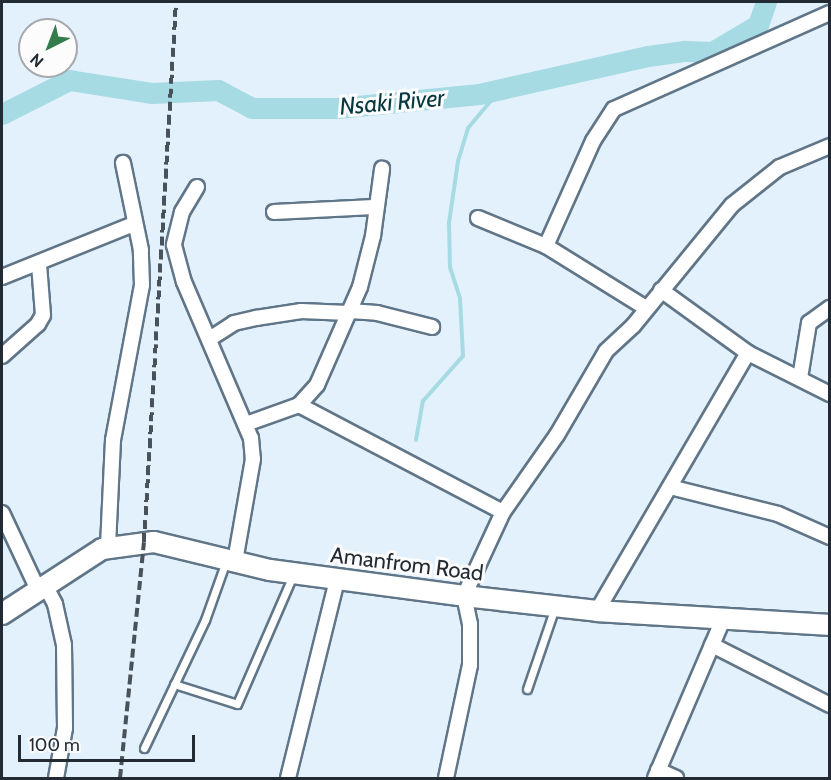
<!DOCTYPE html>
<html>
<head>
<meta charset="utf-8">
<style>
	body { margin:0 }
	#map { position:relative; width:831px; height:780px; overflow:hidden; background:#e3f1fd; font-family:Cabin,sans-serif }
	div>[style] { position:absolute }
	.stream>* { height:4px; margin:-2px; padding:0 2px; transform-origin:2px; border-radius:2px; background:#a6dbe3 }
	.river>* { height:21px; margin:-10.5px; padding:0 10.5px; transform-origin:10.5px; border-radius:10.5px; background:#a6dbe3 }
	.roads { filter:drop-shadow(2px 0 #607688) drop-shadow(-2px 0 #607688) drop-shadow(0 2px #607688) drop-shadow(0 -2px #607688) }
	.lane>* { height:7px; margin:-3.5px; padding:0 3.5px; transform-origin:3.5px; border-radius:3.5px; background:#fff }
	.street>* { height:14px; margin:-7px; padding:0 7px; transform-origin:7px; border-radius:7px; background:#fff }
	.secondary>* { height:20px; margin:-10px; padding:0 10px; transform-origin:10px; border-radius:10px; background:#fff }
	.rail>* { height:4px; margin-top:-2px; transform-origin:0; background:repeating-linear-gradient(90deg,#48525b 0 9px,transparent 0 13.5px) }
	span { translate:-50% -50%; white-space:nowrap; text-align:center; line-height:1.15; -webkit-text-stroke:6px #fcfcfc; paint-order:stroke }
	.street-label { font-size:22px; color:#222b33 }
	.water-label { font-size:24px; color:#05393f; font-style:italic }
	.frame { position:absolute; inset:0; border:3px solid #222b33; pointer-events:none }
	.north { position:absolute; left:18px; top:18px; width:60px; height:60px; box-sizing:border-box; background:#fcfcfc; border:2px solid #a5a8ac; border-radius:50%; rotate:222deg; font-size:16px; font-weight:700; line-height:24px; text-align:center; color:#222b33 }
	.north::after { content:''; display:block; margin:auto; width:21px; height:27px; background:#327d4b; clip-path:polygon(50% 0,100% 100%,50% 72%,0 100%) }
	.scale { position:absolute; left:18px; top:735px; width:177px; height:27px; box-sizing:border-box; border:3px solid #222b33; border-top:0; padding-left:8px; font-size:18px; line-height:21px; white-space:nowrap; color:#222b33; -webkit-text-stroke:4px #fcfcfc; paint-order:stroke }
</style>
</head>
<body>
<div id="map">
	<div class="stream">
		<i style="left:416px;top:440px;width:40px;rotate:-80deg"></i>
		<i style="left:423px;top:401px;width:60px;rotate:-48.4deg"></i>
		<i style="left:463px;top:356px;width:58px;rotate:-93deg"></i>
		<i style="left:460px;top:298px;width:33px;rotate:-108deg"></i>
		<i style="left:450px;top:267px;width:44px;rotate:-91.3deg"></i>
		<i style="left:449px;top:223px;width:63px;rotate:-81.7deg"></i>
		<i style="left:458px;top:161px;width:34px;rotate:-73deg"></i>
		<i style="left:468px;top:128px;width:50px;rotate:-49.9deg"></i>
	</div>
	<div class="river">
		<i style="left:2px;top:114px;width:75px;rotate:-26.9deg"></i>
		<i style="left:69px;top:80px;width:83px;rotate:9deg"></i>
		<i style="left:151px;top:93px;width:67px;rotate:-2.6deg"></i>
		<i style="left:218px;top:90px;width:38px;rotate:28deg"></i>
		<i style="left:252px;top:108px;width:85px"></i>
		<i style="left:337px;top:108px;width:143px;rotate:-5.6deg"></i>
		<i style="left:479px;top:94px;width:173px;rotate:-12.7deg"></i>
		<i style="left:648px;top:56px;width:37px;rotate:-8deg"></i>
		<i style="left:685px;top:51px;width:27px;rotate:2deg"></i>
		<i style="left:712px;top:52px;width:53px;rotate:-30.4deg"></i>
		<i style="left:758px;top:25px;width:24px;rotate:-71deg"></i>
	</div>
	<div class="roads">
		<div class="lane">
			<i style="left:174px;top:684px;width:66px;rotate:17.6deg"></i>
			<i style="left:237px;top:704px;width:141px;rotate:-66.5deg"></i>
			<i style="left:527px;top:689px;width:87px;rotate:-71.1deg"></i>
			<i style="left:144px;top:748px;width:142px;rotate:-64.5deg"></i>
			<i style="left:205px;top:620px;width:63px;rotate:-70.4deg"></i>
		</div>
		<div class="street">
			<i style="left:197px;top:187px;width:29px;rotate:121deg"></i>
			<i style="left:182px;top:212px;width:34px;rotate:104deg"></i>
			<i style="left:174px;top:245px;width:38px;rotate:75deg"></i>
			<i style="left:184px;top:282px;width:170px;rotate:66.8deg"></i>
			<i style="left:251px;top:438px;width:21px;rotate:85deg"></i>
			<i style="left:253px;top:459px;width:104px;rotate:100deg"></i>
			<i style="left:274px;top:212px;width:100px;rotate:-2.9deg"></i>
			<i style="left:478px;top:218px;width:74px;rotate:22.4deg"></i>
			<i style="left:546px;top:246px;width:118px;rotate:31.8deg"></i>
			<i style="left:546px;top:246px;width:115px;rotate:-65.9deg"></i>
			<i style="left:593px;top:141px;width:38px;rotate:-57deg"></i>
			<i style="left:614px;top:109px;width:236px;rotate:-24deg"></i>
			<i style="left:2px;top:277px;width:142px;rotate:-21.9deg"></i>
			<i style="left:661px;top:290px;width:107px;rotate:35.9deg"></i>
			<i style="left:748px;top:353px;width:92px;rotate:26.6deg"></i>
			<i style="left:350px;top:311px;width:27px;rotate:4deg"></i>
			<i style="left:377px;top:313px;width:57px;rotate:14.3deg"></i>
			<i style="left:211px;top:338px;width:27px;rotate:-33deg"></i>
			<i style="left:234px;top:323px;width:23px;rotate:-13deg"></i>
			<i style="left:256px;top:318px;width:46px;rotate:-8.8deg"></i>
			<i style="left:301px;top:311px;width:48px;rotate:2.4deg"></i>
			<i style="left:2px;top:356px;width:48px;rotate:-41.6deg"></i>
			<i style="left:38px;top:324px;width:10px;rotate:-61deg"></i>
			<i style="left:43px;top:315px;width:51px;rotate:-94.5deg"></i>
			<i style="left:800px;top:378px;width:56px;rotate:-80.7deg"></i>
			<i style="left:809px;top:323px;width:26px;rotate:-36deg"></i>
			<i style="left:299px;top:405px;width:230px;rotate:27.7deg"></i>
			<i style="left:246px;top:424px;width:56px;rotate:-19.7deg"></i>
			<i style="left:299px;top:405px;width:27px;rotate:-48deg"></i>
			<i style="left:317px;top:385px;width:107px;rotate:-66.3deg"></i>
			<i style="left:360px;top:287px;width:53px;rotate:-75.7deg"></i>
			<i style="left:373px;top:236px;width:68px;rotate:-82.3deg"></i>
			<i style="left:670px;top:487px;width:111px;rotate:14deg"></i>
			<i style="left:778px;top:514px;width:57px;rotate:23.9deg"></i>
			<i style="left:2px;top:513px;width:87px;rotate:64.9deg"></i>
			<i style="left:108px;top:546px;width:106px;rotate:-87.3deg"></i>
			<i style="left:113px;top:440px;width:158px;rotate:-79.4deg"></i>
			<i style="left:142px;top:285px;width:35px;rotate:-92deg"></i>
			<i style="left:141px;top:250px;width:89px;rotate:-101.7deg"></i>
			<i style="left:46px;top:587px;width:19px;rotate:62deg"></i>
			<i style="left:55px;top:604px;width:42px;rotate:77.6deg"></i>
			<i style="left:64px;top:645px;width:83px;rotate:89.3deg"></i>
			<i style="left:65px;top:728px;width:51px;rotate:100.2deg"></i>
			<i style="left:597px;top:611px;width:299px;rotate:-59.7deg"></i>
			<i style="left:712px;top:645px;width:132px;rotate:27deg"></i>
			<i style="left:658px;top:770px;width:20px;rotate:24deg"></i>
			<i style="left:288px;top:778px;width:204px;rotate:-76.1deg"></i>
			<i style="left:446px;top:778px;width:116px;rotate:-78deg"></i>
			<i style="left:470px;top:665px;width:41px;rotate:-90deg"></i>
			<i style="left:470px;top:624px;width:29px;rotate:-102deg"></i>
			<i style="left:464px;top:596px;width:93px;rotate:-65.1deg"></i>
			<i style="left:503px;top:512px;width:94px;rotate:-55deg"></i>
			<i style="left:557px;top:435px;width:97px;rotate:-59.7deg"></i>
			<i style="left:606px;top:351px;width:37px;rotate:-43deg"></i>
			<i style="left:633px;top:326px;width:156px;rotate:-50.7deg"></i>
			<i style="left:732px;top:205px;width:61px;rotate:-38.4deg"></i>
			<i style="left:780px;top:167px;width:54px;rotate:-22.8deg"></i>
			<i style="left:655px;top:778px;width:175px;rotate:-66.8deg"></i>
		</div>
		<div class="secondary">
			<i style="left:2px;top:614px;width:119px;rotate:-33deg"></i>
			<i style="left:102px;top:549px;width:52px;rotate:-7.7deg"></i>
			<i style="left:154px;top:542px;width:119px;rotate:13.6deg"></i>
			<i style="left:270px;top:570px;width:196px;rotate:7.6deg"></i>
			<i style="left:464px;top:596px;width:134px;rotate:6.4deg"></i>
			<i style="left:597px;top:611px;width:233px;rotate:3.4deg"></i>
		</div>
	</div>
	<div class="rail">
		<i style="left:120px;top:778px;width:237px;rotate:-84.2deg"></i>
		<i style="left:144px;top:542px;width:541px;rotate:-86.61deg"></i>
	</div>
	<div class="street-label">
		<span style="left:407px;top:564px;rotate:7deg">Amanfrom Road</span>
	</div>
	<div class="water-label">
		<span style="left:392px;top:102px;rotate:-5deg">Nsaki River</span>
	</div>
	<div class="frame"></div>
	<div class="north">N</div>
	<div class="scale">100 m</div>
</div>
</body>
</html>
